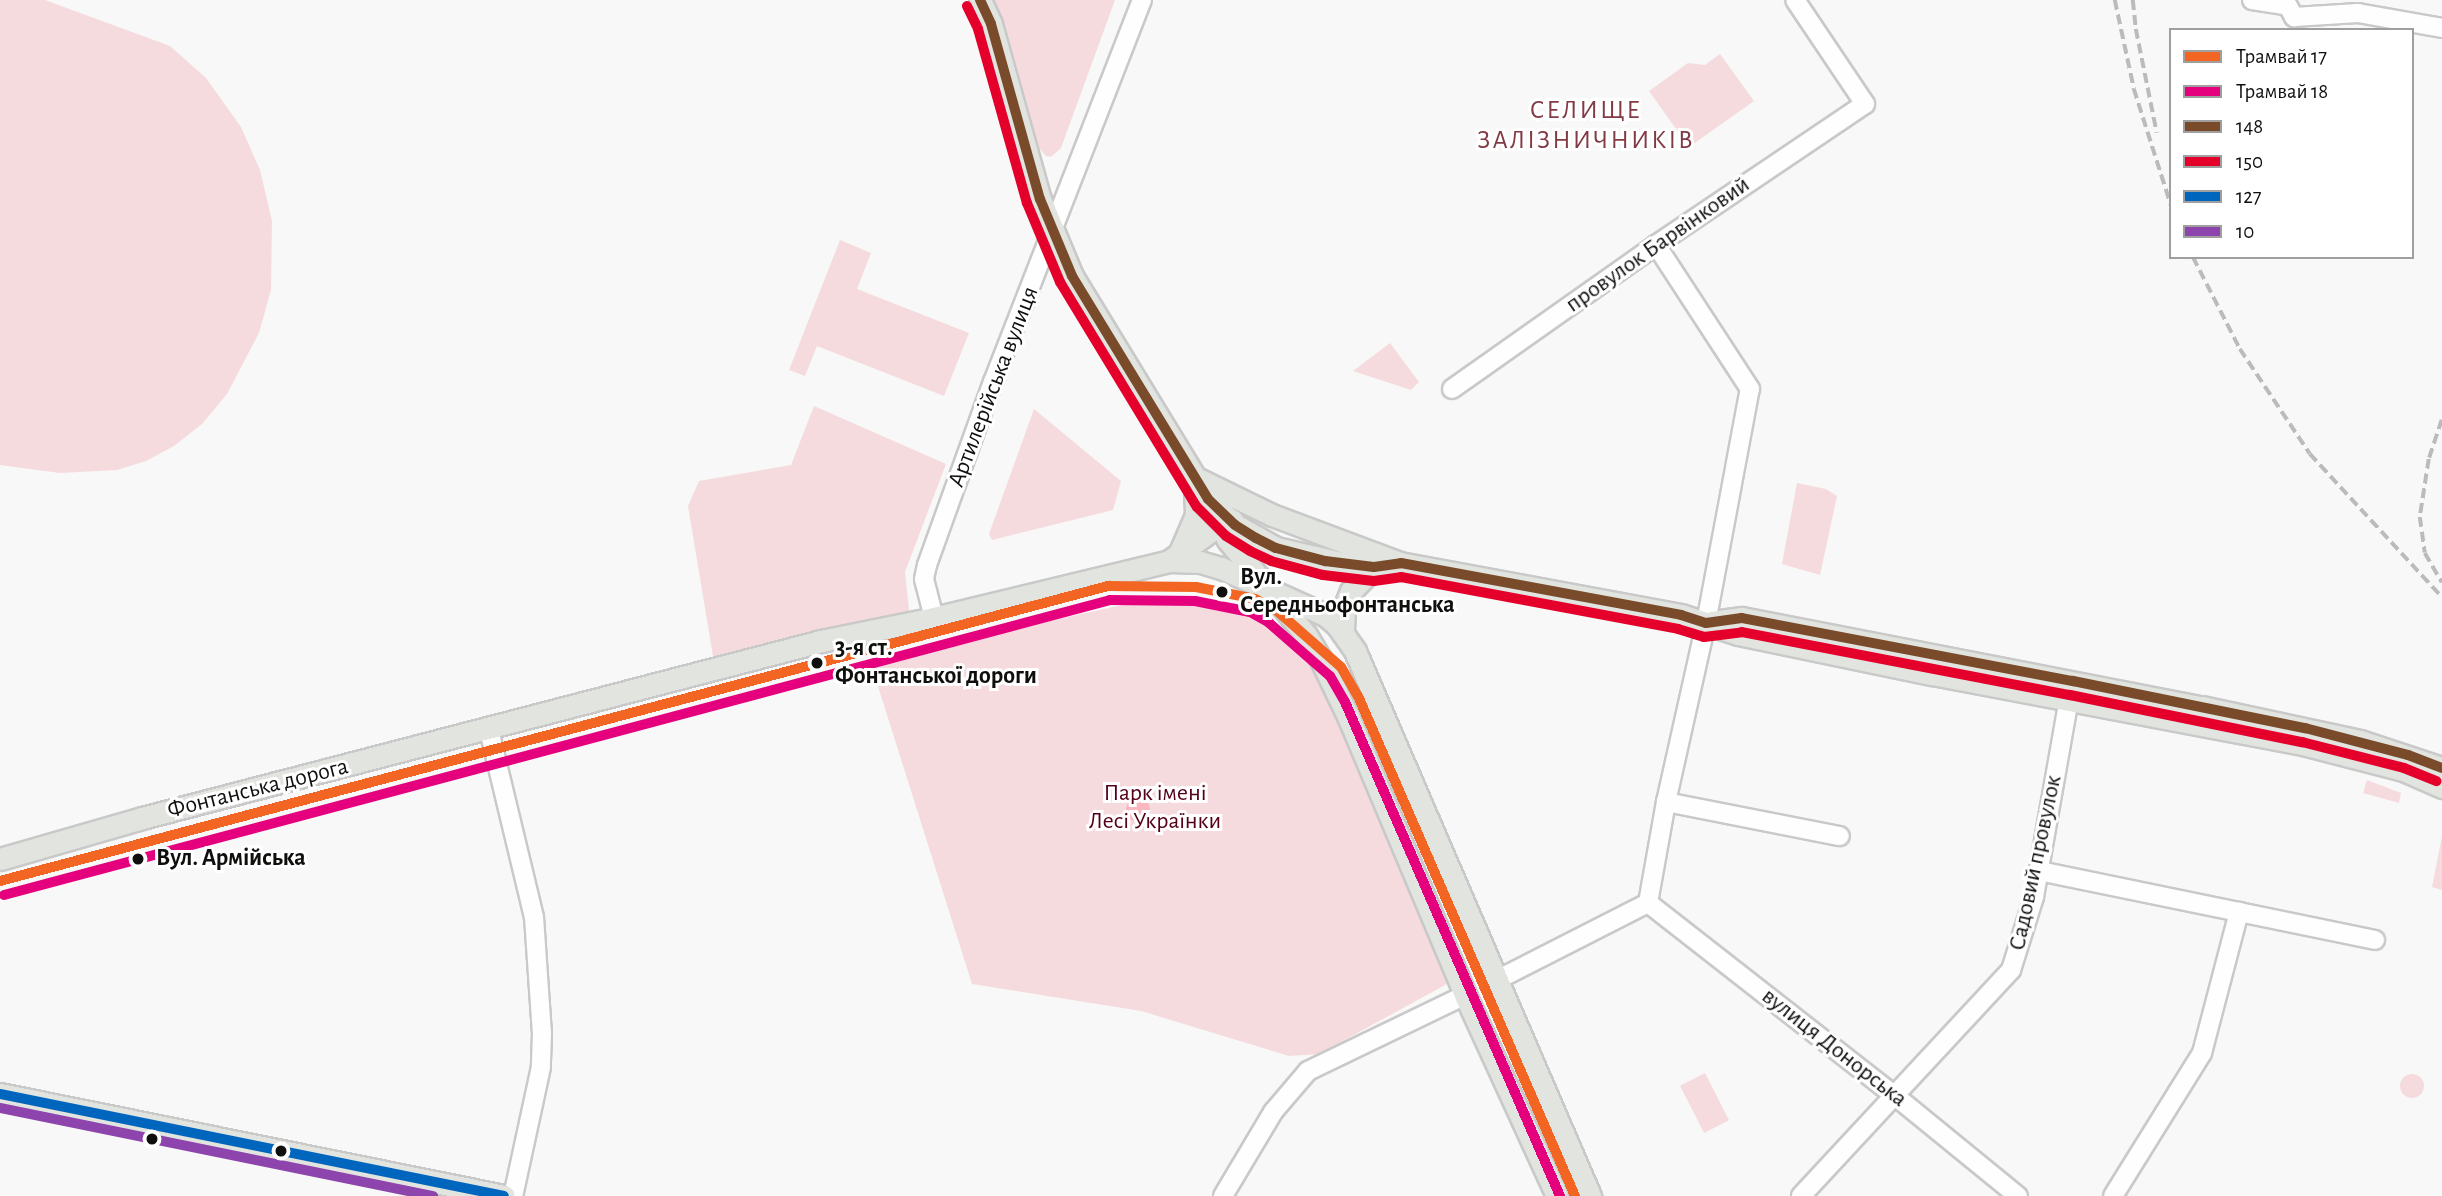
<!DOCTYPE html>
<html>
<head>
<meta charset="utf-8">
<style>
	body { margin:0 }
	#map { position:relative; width:2442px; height:1196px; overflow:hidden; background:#f7f8f7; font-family:"Alegreya Sans",sans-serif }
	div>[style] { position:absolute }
	.green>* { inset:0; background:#f6dbde; transform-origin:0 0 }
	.round { border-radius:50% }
	.water>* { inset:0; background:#fab7bf }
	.roads { filter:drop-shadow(2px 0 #c8c9c8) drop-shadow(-2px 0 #c8c9c8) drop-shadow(0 2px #c8c9c8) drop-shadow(0 -2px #c8c9c8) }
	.minor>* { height:18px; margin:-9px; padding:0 9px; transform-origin:9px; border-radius:9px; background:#fefefe }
	.major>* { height:21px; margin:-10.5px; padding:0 10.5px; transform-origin:10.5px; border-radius:10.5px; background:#e1e4df }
	.rail>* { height:3.5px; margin-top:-1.75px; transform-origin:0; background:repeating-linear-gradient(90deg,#babbba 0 10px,transparent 0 15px) }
	.bus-1>* { height:10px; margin:-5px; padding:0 5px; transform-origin:5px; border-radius:5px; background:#7a4b2a }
	.bus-2>* { height:10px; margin:-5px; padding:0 5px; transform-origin:5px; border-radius:5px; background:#e4002b }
	.bus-3>* { height:10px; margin:-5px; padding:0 5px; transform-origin:5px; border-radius:5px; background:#0065bd }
	.bus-4>* { height:10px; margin:-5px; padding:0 5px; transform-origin:5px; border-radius:5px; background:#8e44ad }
	.tram-1>* { height:10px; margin:-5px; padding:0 5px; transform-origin:5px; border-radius:5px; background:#f26522 }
	.tram-2>* { height:10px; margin:-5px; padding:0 5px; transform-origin:5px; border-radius:5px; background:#e5007d }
	.dots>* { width:19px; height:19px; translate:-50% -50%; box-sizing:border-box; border:4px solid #fff; border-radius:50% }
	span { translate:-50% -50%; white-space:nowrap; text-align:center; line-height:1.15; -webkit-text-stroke:6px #fff; paint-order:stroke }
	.street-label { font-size:24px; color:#0f0f0e }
	.stop-label { font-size:24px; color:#0f0f0e; font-weight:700 }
	.left { translate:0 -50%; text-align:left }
	.park-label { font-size:24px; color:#540019 }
	.neighbourhood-label { font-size:26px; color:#823a45; letter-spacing:2px }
	.legend { position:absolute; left:2169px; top:28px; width:245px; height:231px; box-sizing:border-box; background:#fff; border:2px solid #9f9f9f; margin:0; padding:9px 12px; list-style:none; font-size:21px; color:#0f0f0e }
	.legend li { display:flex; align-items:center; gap:14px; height:35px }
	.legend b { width:35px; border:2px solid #9f9f9f }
</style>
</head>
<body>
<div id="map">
	<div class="green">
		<i style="clip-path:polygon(0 0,45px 0,170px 46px,206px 78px,241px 127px,260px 170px,272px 221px,271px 290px,259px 333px,227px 394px,202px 424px,174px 446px,146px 461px,117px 470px,60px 473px,0 465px)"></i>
		<i style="clip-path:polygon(989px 0,1115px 0,1061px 148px,1051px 157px,1046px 156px,1039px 148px,1011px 48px)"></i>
		<i style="clip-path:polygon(1720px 54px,1754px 101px,1689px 147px,1649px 91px,1688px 63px,1705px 65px)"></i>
		<i style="clip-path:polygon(840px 240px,871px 253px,857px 289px,969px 333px,944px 396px,817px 346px,805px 376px,789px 370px)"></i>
		<i style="clip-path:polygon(1390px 343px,1419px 382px,1411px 390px,1353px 371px)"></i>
		<i style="clip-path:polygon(814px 406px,946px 464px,905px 572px,910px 619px,715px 668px,688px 506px,699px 481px,791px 465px)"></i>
		<i style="clip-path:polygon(1034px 409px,1121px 481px,1113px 510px,992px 540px,989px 534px)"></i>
		<i style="clip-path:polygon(1797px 483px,1826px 489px,1837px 496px,1820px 575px,1782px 564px)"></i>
		<i style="clip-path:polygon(1154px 598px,1234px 603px,1266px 617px,1297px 639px,1325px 687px,1450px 980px,1447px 984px,1319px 1054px,1289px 1056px,1141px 1011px,972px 984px,870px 661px)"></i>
		<i style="clip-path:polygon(2367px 780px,2401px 793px,2399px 803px,2363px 793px)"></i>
		<i style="clip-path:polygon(2442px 836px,2442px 890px,2432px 887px)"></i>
		<i style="left:1705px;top:1073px;width:53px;height:28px;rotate:63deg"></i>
		<i class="round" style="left:2400px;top:1074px;width:24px;height:24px"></i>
	</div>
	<div class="water">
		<i class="round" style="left:1126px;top:798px;width:24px;height:24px"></i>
	</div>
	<div class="roads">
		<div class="minor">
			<i style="left:2252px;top:0;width:36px;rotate:9deg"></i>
			<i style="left:2288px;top:6px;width:13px;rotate:61deg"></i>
			<i style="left:2294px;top:17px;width:64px;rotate:-3.6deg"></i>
			<i style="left:2358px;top:13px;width:85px;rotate:10.1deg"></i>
			<i style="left:1452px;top:389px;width:250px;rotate:-35.2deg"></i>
			<i style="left:1656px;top:245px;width:252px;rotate:-34deg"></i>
			<i style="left:1865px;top:104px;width:125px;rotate:-123.9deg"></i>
			<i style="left:934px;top:618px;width:40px;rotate:-104.4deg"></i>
			<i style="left:924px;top:579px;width:14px;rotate:-78deg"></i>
			<i style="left:927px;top:565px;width:195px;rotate:-70.2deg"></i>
			<i style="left:993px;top:382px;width:410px;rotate:-68.7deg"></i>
			<i style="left:489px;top:730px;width:192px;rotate:76.5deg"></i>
			<i style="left:534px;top:917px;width:116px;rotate:86.1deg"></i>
			<i style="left:542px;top:1033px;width:34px;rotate:92deg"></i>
			<i style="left:541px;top:1067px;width:132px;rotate:102.2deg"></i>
			<i style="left:1666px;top:802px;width:177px;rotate:11.1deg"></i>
			<i style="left:2039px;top:871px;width:343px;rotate:11.6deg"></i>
			<i style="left:1648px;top:903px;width:103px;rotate:-79.9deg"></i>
			<i style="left:1666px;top:802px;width:183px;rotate:-77.4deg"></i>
			<i style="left:1706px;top:623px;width:238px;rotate:-79.4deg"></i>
			<i style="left:1750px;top:389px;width:172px;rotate:-123.1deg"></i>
			<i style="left:1648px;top:903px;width:312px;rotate:38deg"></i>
			<i style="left:1894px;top:1095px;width:160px;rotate:39.2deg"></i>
			<i style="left:1495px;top:981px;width:172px;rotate:-27deg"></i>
			<i style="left:1223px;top:1196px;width:98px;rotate:-59.2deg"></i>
			<i style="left:1273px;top:1112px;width:54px;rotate:-49.5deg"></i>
			<i style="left:1308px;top:1071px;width:174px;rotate:-25.8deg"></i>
			<i style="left:1801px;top:1196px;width:309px;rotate:-47.1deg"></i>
			<i style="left:2011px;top:970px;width:77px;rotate:-72.5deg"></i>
			<i style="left:2034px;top:897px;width:201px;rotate:-80deg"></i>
			<i style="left:2113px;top:1196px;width:168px;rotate:-58.1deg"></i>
			<i style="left:2202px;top:1053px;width:146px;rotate:-75.3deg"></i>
		</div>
		<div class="major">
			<i style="left:980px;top:0;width:26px;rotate:65deg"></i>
			<i style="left:991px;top:24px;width:182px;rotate:74.4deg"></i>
			<i style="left:1040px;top:199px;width:83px;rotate:67.4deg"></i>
			<i style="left:1072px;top:276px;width:261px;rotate:58.6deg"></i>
			<i style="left:1208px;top:499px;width:37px;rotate:44deg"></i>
			<i style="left:1235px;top:525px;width:47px;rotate:29.3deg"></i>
			<i style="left:1276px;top:548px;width:76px;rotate:12.9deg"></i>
			<i style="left:1350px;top:565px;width:24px;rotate:5deg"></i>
			<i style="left:1374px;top:567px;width:20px;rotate:-9deg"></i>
			<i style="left:1194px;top:477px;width:87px;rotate:26deg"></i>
			<i style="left:1272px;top:515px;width:137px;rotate:20.6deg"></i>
			<i style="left:1400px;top:563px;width:286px;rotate:10.5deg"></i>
			<i style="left:1681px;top:615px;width:60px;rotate:18.4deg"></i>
			<i style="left:1738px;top:634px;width:198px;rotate:11.7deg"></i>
			<i style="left:1932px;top:674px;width:378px;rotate:10.7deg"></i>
			<i style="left:2303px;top:744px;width:103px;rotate:14.6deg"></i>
			<i style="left:2403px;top:770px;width:43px;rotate:23.6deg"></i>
			<i style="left:1208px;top:499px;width:46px;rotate:64deg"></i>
			<i style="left:1228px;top:540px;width:123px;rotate:50.6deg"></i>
			<i style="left:1306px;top:635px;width:29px;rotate:59deg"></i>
			<i style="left:1321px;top:660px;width:62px;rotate:64.3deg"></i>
			<i style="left:1348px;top:716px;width:303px;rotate:67.2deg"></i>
			<i style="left:1465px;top:995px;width:221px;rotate:65.4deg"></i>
			<i style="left:1180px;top:552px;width:40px;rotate:-66.6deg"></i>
			<i style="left:1196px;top:515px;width:32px;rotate:-92deg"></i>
			<i style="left:1169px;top:561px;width:62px;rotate:-35.8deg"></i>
			<i style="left:1219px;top:525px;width:14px;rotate:-21deg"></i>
			<i style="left:1712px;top:622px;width:30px;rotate:-8deg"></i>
			<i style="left:1742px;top:618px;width:469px;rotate:11deg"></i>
			<i style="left:2202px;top:707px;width:162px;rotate:12.1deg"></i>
			<i style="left:2360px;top:741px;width:86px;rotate:18.2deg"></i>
			<i style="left:1343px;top:633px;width:25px;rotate:-88deg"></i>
			<i style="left:1344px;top:608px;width:18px;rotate:-68deg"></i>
			<i style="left:1351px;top:591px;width:33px;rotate:-46deg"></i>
			<i style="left:0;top:859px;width:148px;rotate:-16.1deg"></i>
			<i style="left:142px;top:818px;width:702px;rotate:-14.61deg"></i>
			<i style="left:821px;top:641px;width:115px;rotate:-11.5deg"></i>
			<i style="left:934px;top:618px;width:242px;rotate:-13.6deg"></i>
			<i style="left:1169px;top:561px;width:31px;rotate:2deg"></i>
			<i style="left:1200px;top:562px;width:22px;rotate:16deg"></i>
			<i style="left:1221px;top:568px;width:114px;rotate:24.3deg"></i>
			<i style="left:1325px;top:615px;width:16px;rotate:40deg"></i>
			<i style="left:1337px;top:625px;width:32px;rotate:55deg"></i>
			<i style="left:1355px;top:651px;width:594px;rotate:66.67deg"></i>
			<i style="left:0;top:1094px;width:514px;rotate:11.44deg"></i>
		</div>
	</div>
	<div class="rail">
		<i style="left:2115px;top:0;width:91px;rotate:77.9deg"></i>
		<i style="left:2134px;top:89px;width:122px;rotate:72.3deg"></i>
		<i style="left:2133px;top:0;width:29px;rotate:84deg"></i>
		<i style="left:2136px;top:29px;width:106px;rotate:78.6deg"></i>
		<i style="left:2193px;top:257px;width:103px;rotate:62.9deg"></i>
		<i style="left:2240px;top:349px;width:126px;rotate:56.3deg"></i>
		<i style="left:2310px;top:454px;width:195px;rotate:47.3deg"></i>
		<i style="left:2442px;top:420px;width:41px;rotate:108.4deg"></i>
		<i style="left:2429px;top:459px;width:59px;rotate:98.8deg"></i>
		<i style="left:2420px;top:517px;width:36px;rotate:82deg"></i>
		<i style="left:2425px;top:553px;width:34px;rotate:60deg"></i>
	</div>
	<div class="bus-1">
		<i style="left:980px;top:0;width:26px;rotate:65deg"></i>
		<i style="left:991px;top:24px;width:182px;rotate:74.4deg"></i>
		<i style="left:1040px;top:199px;width:83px;rotate:67.4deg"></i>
		<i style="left:1072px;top:276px;width:261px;rotate:58.6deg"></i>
		<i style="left:1208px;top:499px;width:37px;rotate:44deg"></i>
		<i style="left:1235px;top:525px;width:25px;rotate:32deg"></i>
		<i style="left:1256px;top:538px;width:22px;rotate:27deg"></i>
		<i style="left:1276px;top:548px;width:51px;rotate:14.9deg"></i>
		<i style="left:1325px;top:561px;width:49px;rotate:7deg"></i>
		<i style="left:1374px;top:567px;width:27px;rotate:-8deg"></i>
		<i style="left:1401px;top:563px;width:285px;rotate:10.5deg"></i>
		<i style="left:1681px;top:615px;width:26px;rotate:18deg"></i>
		<i style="left:1706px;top:623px;width:36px;rotate:-8deg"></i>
		<i style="left:1742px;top:618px;width:337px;rotate:10.8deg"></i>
		<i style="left:2073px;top:681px;width:237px;rotate:11.5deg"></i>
		<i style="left:2305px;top:728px;width:106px;rotate:14.7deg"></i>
		<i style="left:2408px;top:755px;width:36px;rotate:21deg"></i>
	</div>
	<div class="bus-2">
		<i style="left:967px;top:6px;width:25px;rotate:64deg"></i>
		<i style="left:978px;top:29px;width:181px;rotate:74.3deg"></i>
		<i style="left:1027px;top:203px;width:86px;rotate:67.3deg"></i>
		<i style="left:1060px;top:282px;width:263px;rotate:58.7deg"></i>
		<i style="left:1197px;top:507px;width:41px;rotate:45deg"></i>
		<i style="left:1226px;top:536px;width:28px;rotate:32deg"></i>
		<i style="left:1250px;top:551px;width:23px;rotate:25deg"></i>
		<i style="left:1271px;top:561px;width:54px;rotate:15.1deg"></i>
		<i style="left:1323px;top:575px;width:51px;rotate:6.7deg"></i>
		<i style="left:1374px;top:581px;width:27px;rotate:-8deg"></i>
		<i style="left:1401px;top:577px;width:282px;rotate:10.6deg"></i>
		<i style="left:1678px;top:629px;width:27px;rotate:17deg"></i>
		<i style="left:1704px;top:637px;width:38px;rotate:-7deg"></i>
		<i style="left:1742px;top:632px;width:334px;rotate:10.9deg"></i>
		<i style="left:2070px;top:695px;width:237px;rotate:11.5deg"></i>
		<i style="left:2302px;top:742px;width:105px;rotate:14.3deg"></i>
		<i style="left:2404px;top:768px;width:35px;rotate:22deg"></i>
	</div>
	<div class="bus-3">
		<i style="left:0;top:1094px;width:514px;rotate:11.44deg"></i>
	</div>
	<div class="bus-4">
		<i style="left:0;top:1108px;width:442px;rotate:11.5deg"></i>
	</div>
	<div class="tram-1">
		<i style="left:0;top:881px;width:1147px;rotate:-14.91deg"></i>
		<i style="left:1108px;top:586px;width:88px;rotate:0.7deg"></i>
		<i style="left:1196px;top:587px;width:60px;rotate:11.5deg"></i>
		<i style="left:1255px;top:599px;width:24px;rotate:28deg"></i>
		<i style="left:1276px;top:610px;width:86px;rotate:41.2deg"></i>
		<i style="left:1341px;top:667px;width:34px;rotate:60deg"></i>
		<i style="left:1358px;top:696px;width:545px;rotate:66.54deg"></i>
	</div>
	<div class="tram-2">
		<i style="left:4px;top:895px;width:1145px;rotate:-14.93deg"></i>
		<i style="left:1110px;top:600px;width:85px;rotate:0.7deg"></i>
		<i style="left:1195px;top:601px;width:56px;rotate:11.3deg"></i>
		<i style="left:1250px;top:612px;width:21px;rotate:29deg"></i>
		<i style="left:1268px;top:622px;width:82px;rotate:41.1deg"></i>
		<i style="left:1330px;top:676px;width:30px;rotate:60deg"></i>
		<i style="left:1345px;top:702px;width:539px;rotate:66.48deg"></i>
	</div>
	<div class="dots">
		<i style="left:1222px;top:592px;background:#0f0f0e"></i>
		<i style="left:817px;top:663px;background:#0f0f0e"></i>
		<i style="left:138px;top:859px;background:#0f0f0e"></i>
		<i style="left:152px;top:1139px;background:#0f0f0e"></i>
		<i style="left:281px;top:1151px;background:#0f0f0e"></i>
	</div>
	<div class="street-label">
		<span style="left:1658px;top:245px;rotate:-35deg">провулок Барвінковий</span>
		<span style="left:994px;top:387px;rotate:-69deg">Артилерійська вулиця</span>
		<span style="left:258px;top:789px;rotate:-14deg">Фонтанська дорога</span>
		<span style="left:2036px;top:863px;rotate:-78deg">Садовий провулок</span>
		<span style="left:1834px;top:1048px;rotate:38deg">вулиця Донорська</span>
	</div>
	<div class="stop-label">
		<span class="left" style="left:1240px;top:592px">Вул.<br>Середньофонтанська</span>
		<span class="left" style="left:835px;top:663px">3-я ст.<br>Фонтанської дороги</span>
		<span class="left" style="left:156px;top:859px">Вул. Армійська</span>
	</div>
	<div class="park-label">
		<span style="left:1155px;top:808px">Парк імені<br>Лесі Українки</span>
	</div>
	<div class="neighbourhood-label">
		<span style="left:1586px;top:126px">СЕЛИЩЕ<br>ЗАЛІЗНИЧНИКІВ</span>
	</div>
	<ul class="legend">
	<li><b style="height:9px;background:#f26522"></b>Трамвай 17</li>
	<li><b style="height:9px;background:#e5007d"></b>Трамвай 18</li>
	<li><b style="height:9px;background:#7a4b2a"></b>148</li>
	<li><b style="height:9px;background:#e4002b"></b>150</li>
	<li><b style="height:9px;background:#0065bd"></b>127</li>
	<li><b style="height:9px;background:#8e44ad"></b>10</li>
	</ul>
</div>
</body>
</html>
